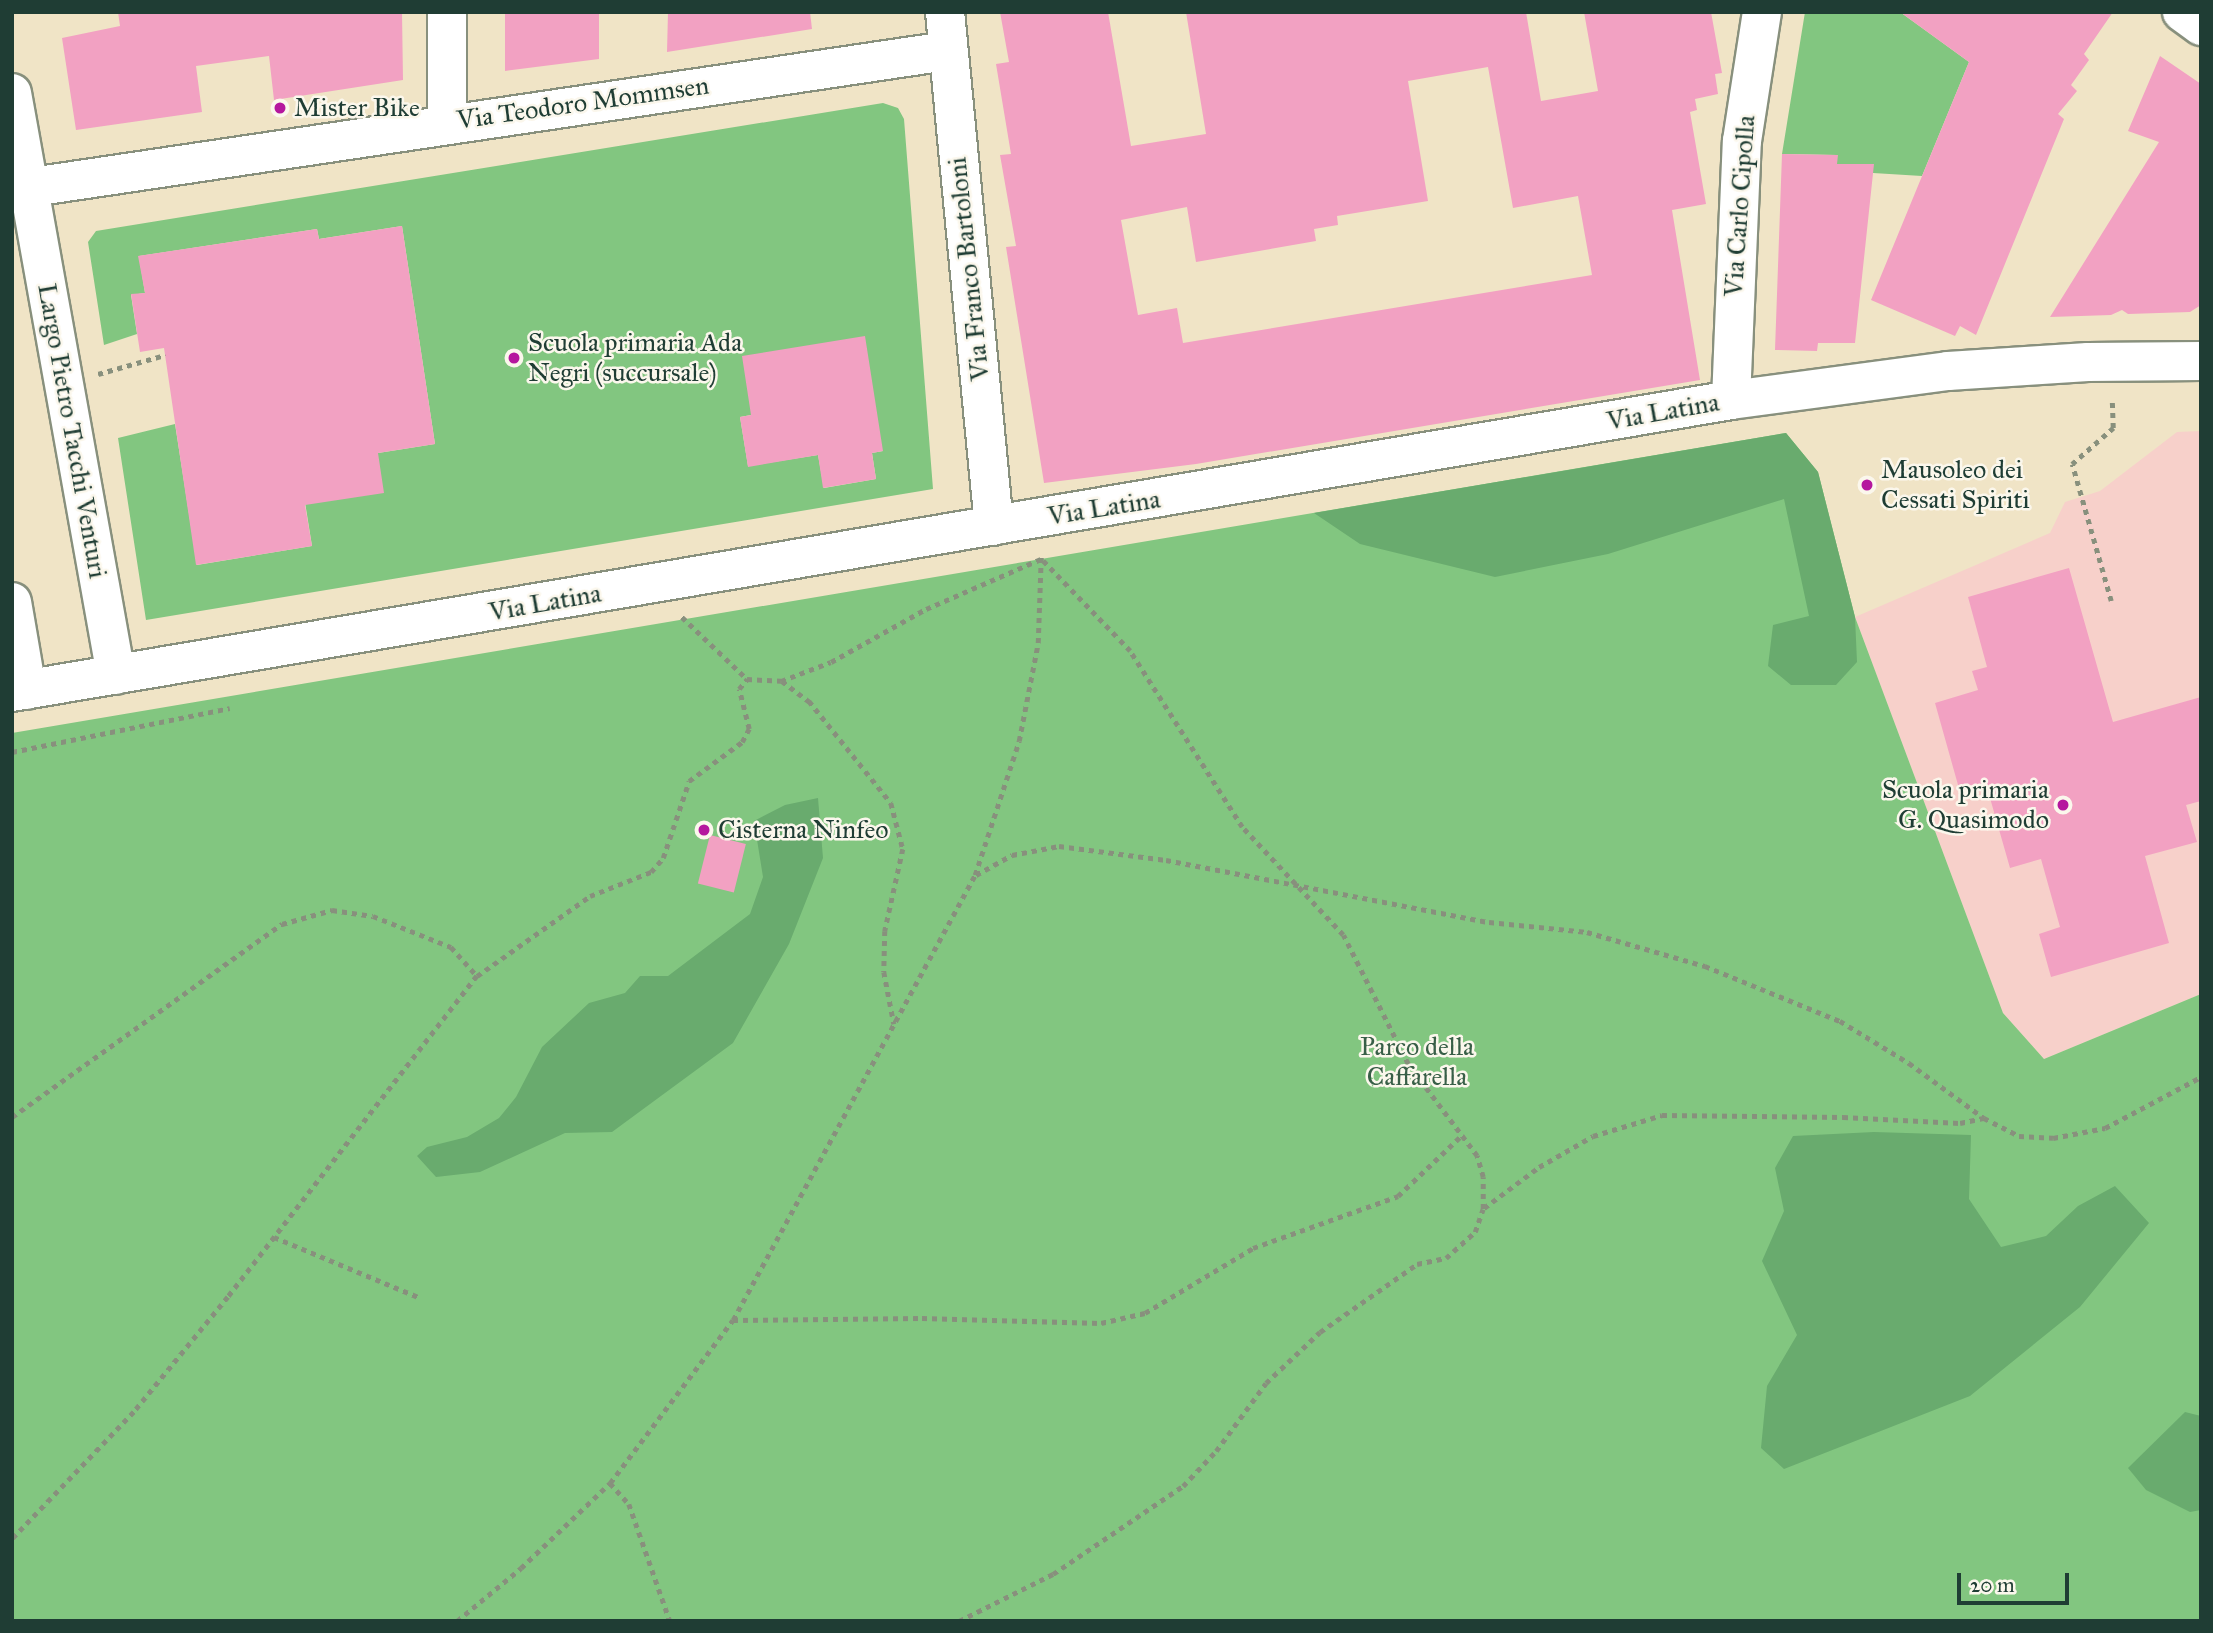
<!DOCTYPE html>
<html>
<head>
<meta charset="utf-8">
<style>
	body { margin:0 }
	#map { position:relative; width:2213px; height:1633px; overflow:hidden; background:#f0e4c6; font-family:"IM FELL Great Primer",serif }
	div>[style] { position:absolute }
	.built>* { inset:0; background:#f7d0ca }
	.green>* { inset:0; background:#82c680 }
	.forest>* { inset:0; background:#69ab6e }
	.building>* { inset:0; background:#f2a1c2; transform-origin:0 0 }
	.path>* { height:4.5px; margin-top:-2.25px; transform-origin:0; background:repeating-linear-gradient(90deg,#88907d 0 5px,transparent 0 10px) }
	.roads { filter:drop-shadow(2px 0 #88907d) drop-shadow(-2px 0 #88907d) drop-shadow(0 2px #88907d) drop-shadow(0 -2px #88907d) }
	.street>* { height:38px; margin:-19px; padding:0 19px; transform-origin:19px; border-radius:19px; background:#fff }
	.dots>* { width:19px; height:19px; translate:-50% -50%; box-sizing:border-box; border:4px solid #fbf7ec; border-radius:50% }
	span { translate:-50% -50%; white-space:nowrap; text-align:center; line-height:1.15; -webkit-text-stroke:5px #fbf7ec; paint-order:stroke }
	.street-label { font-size:26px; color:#1f3d34 }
	.poi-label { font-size:26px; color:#1f3d34 }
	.left { translate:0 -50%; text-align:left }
	.right { translate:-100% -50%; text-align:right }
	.park-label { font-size:26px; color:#385f47 }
	.frame { position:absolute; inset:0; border:14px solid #1f3d34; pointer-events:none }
	.scale { position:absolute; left:1957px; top:1573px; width:112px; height:32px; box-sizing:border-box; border:4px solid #1f3d34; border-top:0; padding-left:9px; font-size:21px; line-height:24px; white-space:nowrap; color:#1f3d34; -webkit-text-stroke:5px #fbf7ec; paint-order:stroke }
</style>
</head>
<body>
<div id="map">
	<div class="built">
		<i style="clip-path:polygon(2201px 431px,2201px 994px,2044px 1059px,2003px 1013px,1855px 617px,2050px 533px,2065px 502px,2100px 491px,2177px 432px)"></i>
	</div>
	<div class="green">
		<i style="clip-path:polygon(1805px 12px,1900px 12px,1969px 62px,1922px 176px,1873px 173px,1837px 164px,1837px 155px,1782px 154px)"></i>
		<i style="clip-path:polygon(evenodd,883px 103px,898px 108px,904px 119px,933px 489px,146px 620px,118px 438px,175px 424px,197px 565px,312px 546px,287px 389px,334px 460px,435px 444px,402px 226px,319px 239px,317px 229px,139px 256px,145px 293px,131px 295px,137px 334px,104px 345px,88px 242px,96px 231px,883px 103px,751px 415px,883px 451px,872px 453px,876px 479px,824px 488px,818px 455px,748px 466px,740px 417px,751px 415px)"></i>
		<i style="clip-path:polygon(1786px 433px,1818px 472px,1855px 617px,2003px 1013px,2044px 1059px,2201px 994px,2201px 1621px,12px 1621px,12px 733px)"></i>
	</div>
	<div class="forest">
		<i style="clip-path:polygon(1786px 433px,1818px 472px,1855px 617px,1857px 662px,1836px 685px,1791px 685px,1768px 666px,1773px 625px,1809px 616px,1784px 499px,1608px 554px,1495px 577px,1360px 544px,1314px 513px)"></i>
		<i style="clip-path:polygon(818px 798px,823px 858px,789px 944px,733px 1043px,612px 1132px,565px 1133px,480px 1172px,436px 1177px,417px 1156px,427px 1147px,467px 1137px,499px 1118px,516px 1097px,542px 1047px,589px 1003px,625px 993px,640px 976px,668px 976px,750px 914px,763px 877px,754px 821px,785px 805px)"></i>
		<i style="clip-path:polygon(1874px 1132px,1971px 1135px,1969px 1199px,2001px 1247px,2046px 1236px,2078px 1206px,2115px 1186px,2149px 1223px,2080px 1307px,1970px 1396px,1784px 1469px,1761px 1448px,1767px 1386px,1797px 1335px,1762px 1261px,1784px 1211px,1775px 1168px,1793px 1136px)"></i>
		<i style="clip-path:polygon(2185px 1412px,2201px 1416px,2201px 1510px,2190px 1512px,2146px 1490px,2128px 1468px)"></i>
	</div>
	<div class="building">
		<i style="clip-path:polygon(118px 12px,402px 12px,403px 80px,274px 100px,269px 56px,196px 66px,202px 112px,76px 130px,62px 38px,120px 26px)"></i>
		<i style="clip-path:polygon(505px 12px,599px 12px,599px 59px,505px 71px)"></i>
		<i style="clip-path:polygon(668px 12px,810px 12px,812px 29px,667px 52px)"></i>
		<i style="clip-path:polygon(evenodd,1000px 12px,1108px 12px,1131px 146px,1206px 134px,1186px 12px,1526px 12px,1541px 101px,1598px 91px,1584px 12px,1711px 12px,1722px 73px,1715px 74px,1718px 94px,1695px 99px,1697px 110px,1690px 112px,1706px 204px,1672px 210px,1700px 380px,1196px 464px,1044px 483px,1006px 247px,1016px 246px,1000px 155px,1011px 154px,996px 64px,1009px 62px,1000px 12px,1488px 67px,1513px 208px,1578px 196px,1592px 275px,1183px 343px,1177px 308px,1138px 315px,1121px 220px,1187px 207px,1196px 262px,1316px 241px,1314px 229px,1338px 225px,1337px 216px,1428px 201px,1408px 81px,1488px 67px)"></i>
		<i style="clip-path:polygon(1900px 12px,2113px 12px,2084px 54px,2089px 60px,2071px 85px,2077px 91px,2058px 114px,2064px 119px,1976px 335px,1960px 326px,1955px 336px,1871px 300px,1969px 62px)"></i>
		<i style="clip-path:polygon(2160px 56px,2201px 84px,2201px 305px,2190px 312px,2128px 314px,2122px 310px,2111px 315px,2050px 317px,2159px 142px,2128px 131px)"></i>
		<i style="clip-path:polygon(1782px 154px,1838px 155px,1837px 164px,1874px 164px,1855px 343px,1818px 343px,1817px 351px,1775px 350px)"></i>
		<i style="clip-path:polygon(402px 226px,435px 444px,378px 453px,384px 493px,305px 505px,312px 546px,196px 565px,164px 348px,140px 352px,131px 294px,145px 293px,138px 256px,317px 229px,319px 239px)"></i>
		<i style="clip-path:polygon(865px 336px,883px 451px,872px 453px,876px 479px,823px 488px,818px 455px,748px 467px,740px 417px,751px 415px,742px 356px)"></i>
		<i style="clip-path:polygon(2069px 568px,2113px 722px,2201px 697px,2201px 801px,2186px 805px,2197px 842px,2145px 856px,2169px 943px,2051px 977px,2039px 934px,2060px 927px,2041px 859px,2010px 868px,1986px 784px,1960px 792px,1935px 703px,1978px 690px,1972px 671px,1987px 667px,1968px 597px)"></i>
		<i style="left:710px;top:835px;width:37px;height:50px;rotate:14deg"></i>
	</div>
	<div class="path">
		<i style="left:98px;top:374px;width:70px;rotate:-15.8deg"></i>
		<i style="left:2111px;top:601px;width:142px;rotate:-105.9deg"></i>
		<i style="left:2072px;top:464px;width:55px;rotate:-41.3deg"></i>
		<i style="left:2113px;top:428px;width:30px;rotate:-92deg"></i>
		<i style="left:682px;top:617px;width:90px;rotate:43.6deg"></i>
		<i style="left:747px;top:679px;width:34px;rotate:3deg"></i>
		<i style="left:781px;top:681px;width:53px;rotate:-20.8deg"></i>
		<i style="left:831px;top:662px;width:109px;rotate:-29.2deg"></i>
		<i style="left:926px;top:609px;width:125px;rotate:-23.5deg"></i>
		<i style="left:782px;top:681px;width:34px;rotate:37deg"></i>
		<i style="left:809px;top:701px;width:131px;rotate:51.2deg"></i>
		<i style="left:891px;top:803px;width:48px;rotate:75.4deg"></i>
		<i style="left:903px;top:849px;width:84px;rotate:102.4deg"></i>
		<i style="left:885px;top:931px;width:41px;rotate:91.4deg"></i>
		<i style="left:884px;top:972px;width:53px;rotate:79.1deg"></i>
		<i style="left:12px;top:752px;width:222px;rotate:-11.4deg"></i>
		<i style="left:976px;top:875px;width:41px;rotate:-29.1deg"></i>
		<i style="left:1012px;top:855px;width:48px;rotate:-10.8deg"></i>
		<i style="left:1059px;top:846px;width:108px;rotate:7.5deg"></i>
		<i style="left:1166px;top:860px;width:329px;rotate:10.9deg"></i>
		<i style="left:1489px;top:922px;width:99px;rotate:5.8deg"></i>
		<i style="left:1587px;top:932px;width:123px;rotate:16.1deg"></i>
		<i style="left:1705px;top:966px;width:146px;rotate:22.2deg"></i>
		<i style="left:1840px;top:1021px;width:81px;rotate:31.3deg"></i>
		<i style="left:1909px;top:1063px;width:93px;rotate:36.3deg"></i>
		<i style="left:1984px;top:1118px;width:39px;rotate:27deg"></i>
		<i style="left:2019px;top:1136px;width:34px;rotate:3deg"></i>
		<i style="left:2053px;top:1138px;width:53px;rotate:-10.9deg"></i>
		<i style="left:2105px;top:1128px;width:109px;rotate:-28deg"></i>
		<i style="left:477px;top:976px;width:138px;rotate:-35.3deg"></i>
		<i style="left:590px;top:896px;width:66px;rotate:-21.5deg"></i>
		<i style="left:651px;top:872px;width:18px;rotate:-49deg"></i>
		<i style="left:663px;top:858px;width:81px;rotate:-71.3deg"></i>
		<i style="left:689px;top:781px;width:66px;rotate:-36.3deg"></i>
		<i style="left:742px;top:742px;width:15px;rotate:-62deg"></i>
		<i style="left:749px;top:729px;width:41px;rotate:-104deg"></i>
		<i style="left:739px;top:689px;width:13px;rotate:-51deg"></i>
		<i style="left:12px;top:1117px;width:332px;rotate:-35.6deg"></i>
		<i style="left:282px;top:924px;width:52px;rotate:-15.6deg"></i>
		<i style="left:332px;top:910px;width:41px;rotate:8.3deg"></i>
		<i style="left:373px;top:916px;width:84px;rotate:21.7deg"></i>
		<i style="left:451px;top:947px;width:39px;rotate:48deg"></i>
		<i style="left:477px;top:976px;width:406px;rotate:127.8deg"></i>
		<i style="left:228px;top:1297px;width:149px;rotate:129.3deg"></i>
		<i style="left:134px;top:1412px;width:176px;rotate:133.8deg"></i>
		<i style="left:1484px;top:1208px;width:69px;rotate:-36.7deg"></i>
		<i style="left:1539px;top:1167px;width:62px;rotate:-29.9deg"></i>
		<i style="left:1593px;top:1136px;width:72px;rotate:-16.9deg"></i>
		<i style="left:1662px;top:1115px;width:181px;rotate:0.6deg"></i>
		<i style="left:1843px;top:1117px;width:117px;rotate:2.9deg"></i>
		<i style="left:1960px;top:1123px;width:25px;rotate:-12deg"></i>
		<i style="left:274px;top:1237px;width:156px;rotate:22.6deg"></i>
		<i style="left:733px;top:1320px;width:189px;rotate:-0.6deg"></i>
		<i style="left:922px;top:1318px;width:179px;rotate:1.6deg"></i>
		<i style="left:1101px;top:1323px;width:45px;rotate:-12.8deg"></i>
		<i style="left:1145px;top:1313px;width:126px;rotate:-31deg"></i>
		<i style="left:1253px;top:1248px;width:154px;rotate:-19.7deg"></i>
		<i style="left:1398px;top:1196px;width:90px;rotate:-43.6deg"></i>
		<i style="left:610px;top:1483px;width:28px;rotate:48deg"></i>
		<i style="left:629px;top:1504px;width:124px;rotate:70.7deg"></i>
		<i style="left:457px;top:1621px;width:83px;rotate:-39.6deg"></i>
		<i style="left:521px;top:1568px;width:123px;rotate:-43.7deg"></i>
		<i style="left:610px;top:1483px;width:204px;rotate:-53deg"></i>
		<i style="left:733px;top:1320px;width:507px;rotate:-61.46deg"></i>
		<i style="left:975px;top:875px;width:141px;rotate:-71.8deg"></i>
		<i style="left:1019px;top:741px;width:100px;rotate:-79deg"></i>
		<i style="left:1038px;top:643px;width:87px;rotate:-88deg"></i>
		<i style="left:959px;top:1621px;width:105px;rotate:-26.6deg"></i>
		<i style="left:1053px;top:1574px;width:157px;rotate:-34.1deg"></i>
		<i style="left:1183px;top:1486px;width:48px;rotate:-46.7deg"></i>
		<i style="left:1216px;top:1451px;width:84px;rotate:-53.7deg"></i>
		<i style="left:1266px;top:1383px;width:74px;rotate:-43.4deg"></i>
		<i style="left:1320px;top:1332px;width:118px;rotate:-35deg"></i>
		<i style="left:1417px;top:1264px;width:30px;rotate:-12deg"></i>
		<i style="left:1446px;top:1258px;width:39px;rotate:-42deg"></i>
		<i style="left:1475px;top:1232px;width:24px;rotate:-71deg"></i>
		<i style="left:1483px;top:1209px;width:32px;rotate:-90deg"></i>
		<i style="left:1483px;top:1177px;width:22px;rotate:-106deg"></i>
		<i style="left:1477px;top:1156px;width:115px;rotate:-126.9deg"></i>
		<i style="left:1408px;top:1064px;width:144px;rotate:-116.7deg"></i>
		<i style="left:1343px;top:935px;width:148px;rotate:-133.1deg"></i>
		<i style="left:1242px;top:827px;width:209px;rotate:-122.5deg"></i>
		<i style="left:1130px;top:651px;width:127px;rotate:-134deg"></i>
	</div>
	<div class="roads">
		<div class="street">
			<i style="left:945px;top:12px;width:516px;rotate:84.55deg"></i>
			<i style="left:2182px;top:12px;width:24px;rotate:36deg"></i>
			<i style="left:12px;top:93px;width:591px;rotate:79.87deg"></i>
			<i style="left:447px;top:122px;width:110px;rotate:-90deg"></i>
			<i style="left:12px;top:190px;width:945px;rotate:-8.46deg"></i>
			<i style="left:1731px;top:400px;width:259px;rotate:-87.6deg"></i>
			<i style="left:1742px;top:141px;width:131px;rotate:-81.2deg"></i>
			<i style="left:12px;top:602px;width:89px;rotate:80.3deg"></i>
			<i style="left:12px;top:692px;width:1744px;rotate:-9.64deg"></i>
			<i style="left:1731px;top:400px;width:219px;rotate:-7.6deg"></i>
			<i style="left:1948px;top:371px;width:140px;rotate:-3.7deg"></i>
			<i style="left:2088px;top:362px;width:113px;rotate:-0.5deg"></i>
		</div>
	</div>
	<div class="dots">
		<i style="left:280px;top:108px;background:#b5179e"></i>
		<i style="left:514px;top:358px;background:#b5179e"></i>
		<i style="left:1867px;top:485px;background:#b5179e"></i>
		<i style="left:2063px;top:805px;background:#b5179e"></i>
		<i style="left:704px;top:830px;background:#b5179e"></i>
	</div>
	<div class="street-label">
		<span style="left:583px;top:103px;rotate:-8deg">Via Teodoro Mommsen</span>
		<span style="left:1740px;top:206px;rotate:-86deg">Via Carlo Cipolla</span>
		<span style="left:969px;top:269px;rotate:-96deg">Via Franco Bartoloni</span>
		<span style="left:1663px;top:412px;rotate:-10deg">Via Latina</span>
		<span style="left:72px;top:431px;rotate:80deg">Largo Pietro Tacchi Venturi</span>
		<span style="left:1104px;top:508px;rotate:-9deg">Via Latina</span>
		<span style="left:545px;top:603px;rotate:-10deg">Via Latina</span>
	</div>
	<div class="poi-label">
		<span class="left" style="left:294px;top:108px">Mister Bike</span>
		<span class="left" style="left:528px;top:358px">Scuola primaria Ada<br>Negri (succursale)</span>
		<span class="left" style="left:1881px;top:485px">Mausoleo dei<br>Cessati Spiriti</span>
		<span class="right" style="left:2049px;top:805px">Scuola primaria<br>G. Quasimodo</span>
		<span class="left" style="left:718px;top:830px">Cisterna Ninfeo</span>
	</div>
	<div class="park-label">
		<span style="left:1417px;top:1062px">Parco della<br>Caffarella</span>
	</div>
	<div class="frame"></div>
	<div class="scale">20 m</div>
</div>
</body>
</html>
